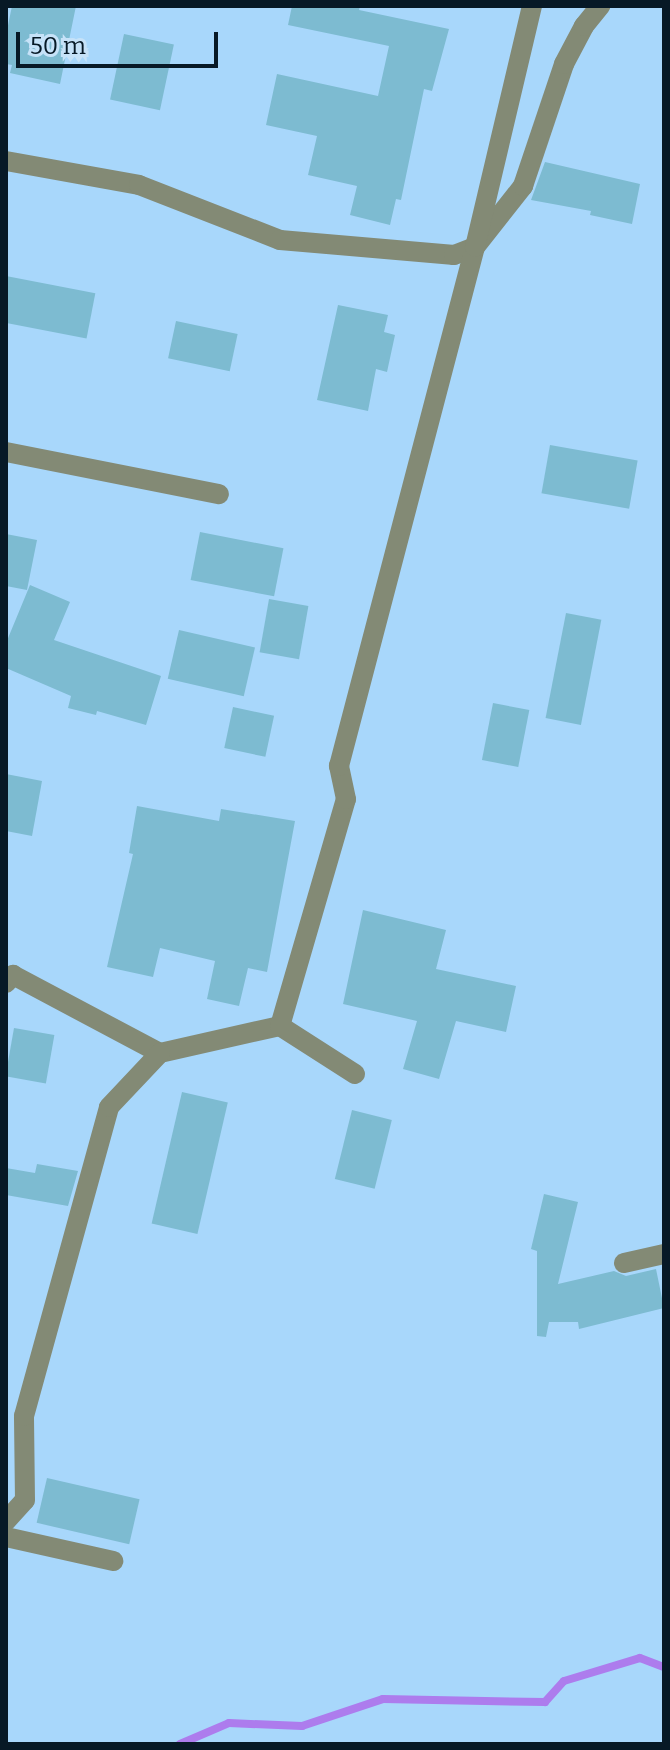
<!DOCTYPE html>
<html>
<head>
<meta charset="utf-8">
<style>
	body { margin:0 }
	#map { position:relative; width:670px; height:1750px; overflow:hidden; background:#a8d7fb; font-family:Bitter,serif }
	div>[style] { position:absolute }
	.stream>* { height:8px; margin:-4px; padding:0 4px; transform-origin:4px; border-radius:4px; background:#ad7ced }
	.building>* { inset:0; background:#7dbbd1; transform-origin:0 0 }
	.minor>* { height:20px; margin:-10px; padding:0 10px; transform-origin:10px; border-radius:10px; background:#838a75 }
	span { translate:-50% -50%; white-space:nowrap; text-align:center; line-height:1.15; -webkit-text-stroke:6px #c6e2f8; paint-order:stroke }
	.frame { position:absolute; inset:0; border:8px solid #071926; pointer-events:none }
	.scale { position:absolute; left:16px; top:32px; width:202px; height:36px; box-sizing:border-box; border:4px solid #071926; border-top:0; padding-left:10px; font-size:24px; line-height:28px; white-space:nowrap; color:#071926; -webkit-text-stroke:6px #c6e2f8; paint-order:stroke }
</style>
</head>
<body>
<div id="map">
	<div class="stream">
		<i style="left:180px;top:1744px;width:53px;rotate:-23.2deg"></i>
		<i style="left:229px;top:1723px;width:73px;rotate:2.4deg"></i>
		<i style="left:302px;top:1726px;width:85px;rotate:-18.4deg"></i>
		<i style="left:383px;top:1699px;width:162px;rotate:1.1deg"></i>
		<i style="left:545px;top:1702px;width:28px;rotate:-48deg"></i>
		<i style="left:564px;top:1681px;width:79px;rotate:-16.8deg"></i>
		<i style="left:640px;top:1658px;width:26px;rotate:21deg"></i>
	</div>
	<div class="building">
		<i style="clip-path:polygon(12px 6px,76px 6px,60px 84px,10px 73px,12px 65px,6px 64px,6px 35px)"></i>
		<i style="clip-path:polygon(292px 6px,360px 6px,359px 10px,449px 29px,432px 91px,424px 89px,401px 200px,396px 199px,390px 225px,350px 215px,357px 186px,308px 175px,317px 136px,266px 125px,277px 74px,378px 96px,389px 46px,288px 25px)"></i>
		<i style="left:124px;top:34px;width:51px;height:67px;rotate:12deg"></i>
		<i style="clip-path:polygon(545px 162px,640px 184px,632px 224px,590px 215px,591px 211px,531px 200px)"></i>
		<i style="left:6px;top:276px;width:91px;height:46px;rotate:11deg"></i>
		<i style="clip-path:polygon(338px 305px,388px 315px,384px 332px,395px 335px,387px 372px,376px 369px,368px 411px,317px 400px)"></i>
		<i style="left:176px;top:321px;width:63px;height:38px;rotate:12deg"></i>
		<i style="left:550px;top:445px;width:89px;height:49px;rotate:10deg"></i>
		<i style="left:200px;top:532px;width:85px;height:49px;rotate:11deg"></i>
		<i style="clip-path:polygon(6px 534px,37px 540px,27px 590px,6px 586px)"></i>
		<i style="clip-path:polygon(30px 585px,70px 602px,54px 640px,161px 676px,146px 725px,97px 711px,96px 715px,68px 708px,71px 696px,6px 668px,6px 643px)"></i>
		<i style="left:269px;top:599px;width:40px;height:54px;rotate:10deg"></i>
		<i style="left:566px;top:613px;width:36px;height:107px;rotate:11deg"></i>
		<i style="left:179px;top:630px;width:78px;height:50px;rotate:13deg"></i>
		<i style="left:493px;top:703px;width:37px;height:58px;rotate:11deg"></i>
		<i style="left:233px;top:707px;width:42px;height:42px;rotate:12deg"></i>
		<i style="clip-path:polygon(6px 774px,42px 781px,32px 836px,6px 831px)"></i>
		<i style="clip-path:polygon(137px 806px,219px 821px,221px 809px,295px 821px,267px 972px,248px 968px,239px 1006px,207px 999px,215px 961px,160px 948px,153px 977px,107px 967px,133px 854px,129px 853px)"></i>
		<i style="clip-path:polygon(363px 910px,446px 930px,436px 969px,516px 986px,506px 1032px,456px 1021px,439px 1079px,403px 1069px,417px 1021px,343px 1004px)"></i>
		<i style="left:14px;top:1028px;width:41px;height:49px;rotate:10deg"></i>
		<i style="left:182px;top:1092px;width:47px;height:135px;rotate:13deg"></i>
		<i style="left:352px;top:1110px;width:41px;height:71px;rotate:14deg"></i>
		<i style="clip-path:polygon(37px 1164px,78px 1171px,68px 1206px,6px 1195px,6px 1168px,35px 1173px)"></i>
		<i style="clip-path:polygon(544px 1194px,578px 1202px,558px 1284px,614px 1271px,626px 1276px,656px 1269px,664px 1308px,579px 1329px,578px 1322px,549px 1322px,546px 1337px,537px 1336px,537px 1251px,531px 1249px)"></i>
		<i style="left:47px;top:1478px;width:95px;height:46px;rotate:13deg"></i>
	</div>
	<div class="minor">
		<i style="left:6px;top:161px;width:135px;rotate:10.2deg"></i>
		<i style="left:139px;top:185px;width:151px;rotate:21.3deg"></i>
		<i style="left:280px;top:240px;width:175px;rotate:4.9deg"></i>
		<i style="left:454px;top:255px;width:22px;rotate:-21deg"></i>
		<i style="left:475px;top:247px;width:78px;rotate:-51.8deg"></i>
		<i style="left:523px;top:186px;width:129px;rotate:-71.4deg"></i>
		<i style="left:564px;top:64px;width:43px;rotate:-62.2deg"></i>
		<i style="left:584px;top:26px;width:26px;rotate:-51deg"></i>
		<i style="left:6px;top:452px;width:217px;rotate:11.2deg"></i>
		<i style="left:6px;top:983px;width:11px;rotate:-49deg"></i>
		<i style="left:13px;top:975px;width:166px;rotate:28deg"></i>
		<i style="left:160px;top:1053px;width:123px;rotate:-12.7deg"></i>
		<i style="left:280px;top:1026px;width:89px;rotate:32.6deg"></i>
		<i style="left:280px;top:1026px;width:236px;rotate:-73.8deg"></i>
		<i style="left:346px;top:799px;width:34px;rotate:-102deg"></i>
		<i style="left:339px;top:766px;width:537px;rotate:-75.32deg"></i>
		<i style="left:475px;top:247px;width:248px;rotate:-76.7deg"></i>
		<i style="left:624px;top:1263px;width:41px;rotate:-12.7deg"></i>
		<i style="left:6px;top:1521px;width:28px;rotate:-48deg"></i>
		<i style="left:25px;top:1500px;width:84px;rotate:-90.7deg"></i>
		<i style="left:24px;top:1416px;width:320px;rotate:-74.6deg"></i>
		<i style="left:109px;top:1107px;width:74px;rotate:-46.6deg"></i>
		<i style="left:6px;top:1537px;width:110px;rotate:12.6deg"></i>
	</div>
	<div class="frame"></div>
	<div class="scale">50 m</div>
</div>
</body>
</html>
